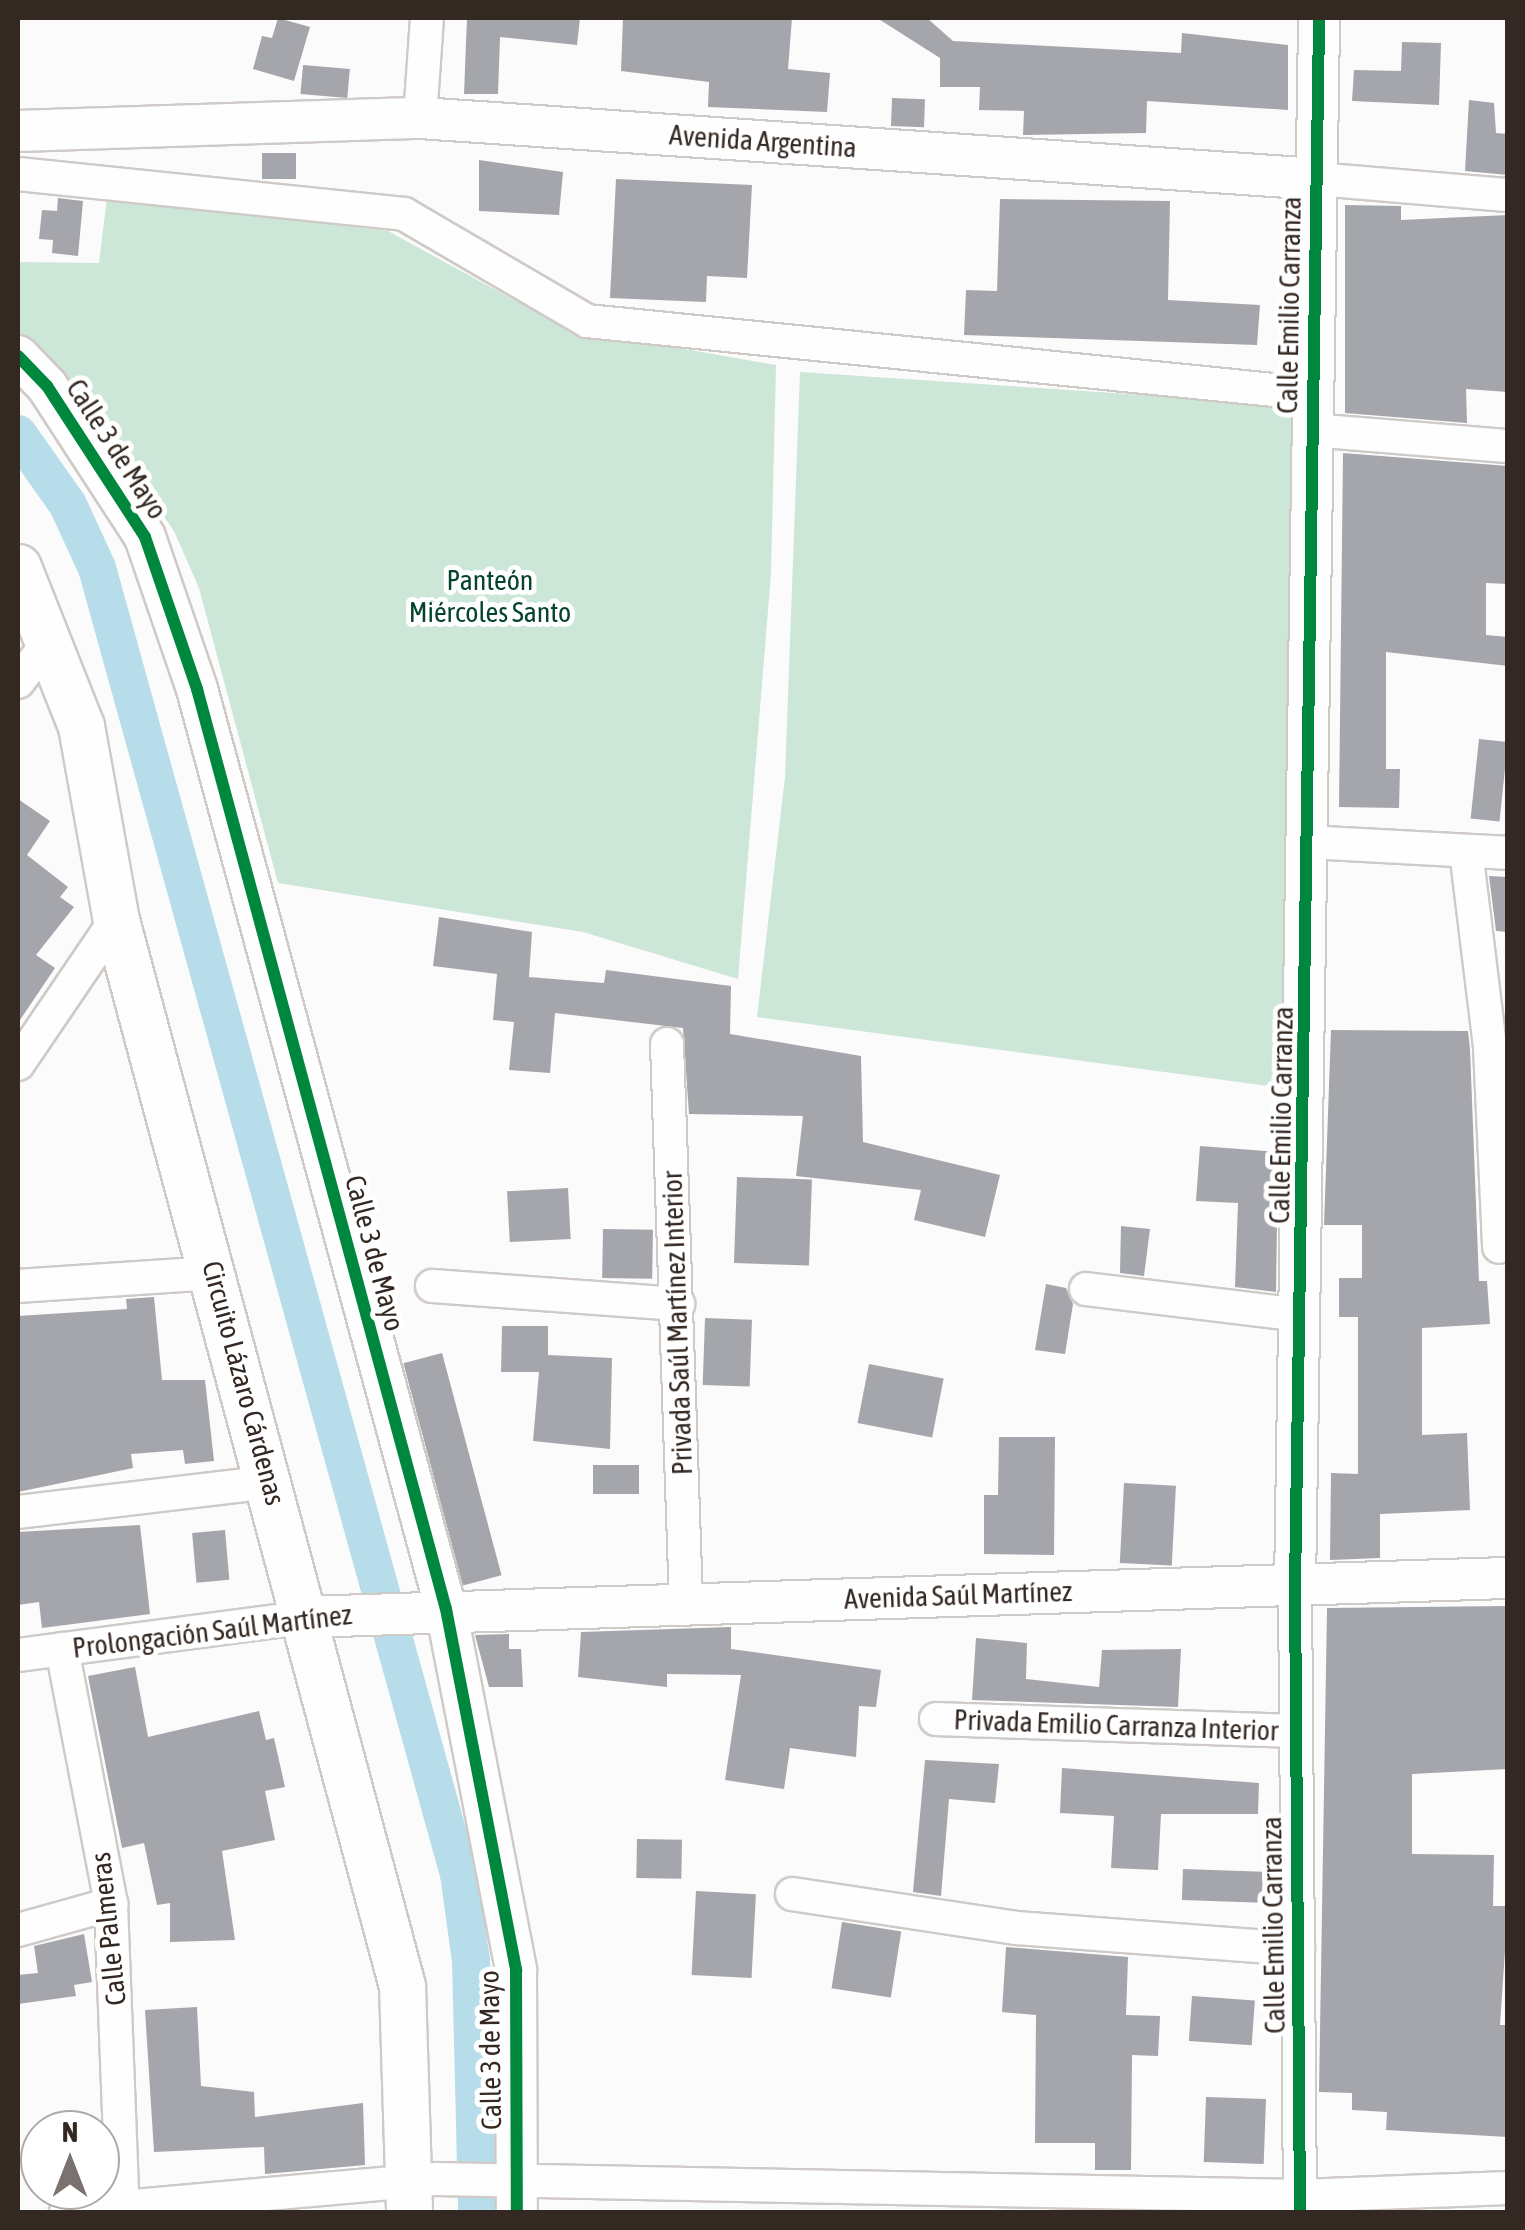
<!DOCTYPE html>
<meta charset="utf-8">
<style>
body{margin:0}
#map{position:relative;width:1525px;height:2230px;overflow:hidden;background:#fbfbfb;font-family:"Asap Condensed",sans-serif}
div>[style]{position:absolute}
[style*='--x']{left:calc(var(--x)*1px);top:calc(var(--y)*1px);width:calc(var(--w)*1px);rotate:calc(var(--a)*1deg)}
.green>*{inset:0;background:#cce6d8}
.canal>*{height:38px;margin:-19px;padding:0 19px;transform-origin:19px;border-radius:19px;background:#b7dcea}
.building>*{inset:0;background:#a5a5ac;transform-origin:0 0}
.roads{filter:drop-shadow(2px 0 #d0cac7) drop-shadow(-2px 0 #d0cac7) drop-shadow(0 2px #d0cac7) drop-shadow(0 -2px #d0cac7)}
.minor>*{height:32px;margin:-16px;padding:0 16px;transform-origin:16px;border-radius:16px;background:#fefefe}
.tertiary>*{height:40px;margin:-20px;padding:0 20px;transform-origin:20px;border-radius:20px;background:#fefefe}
.secondary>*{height:45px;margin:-22.5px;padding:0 22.5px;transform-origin:22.5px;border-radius:22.5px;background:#fefefe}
.cycleway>*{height:12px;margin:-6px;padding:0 6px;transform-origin:6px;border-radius:6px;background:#00873e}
span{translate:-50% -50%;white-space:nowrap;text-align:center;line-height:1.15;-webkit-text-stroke:10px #fff;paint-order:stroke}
.street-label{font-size:28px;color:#342822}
.park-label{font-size:28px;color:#05442c}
.frame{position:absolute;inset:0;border:20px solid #342822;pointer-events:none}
.north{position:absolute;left:20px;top:2110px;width:100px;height:100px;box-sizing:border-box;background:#fff;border:2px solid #aea9a7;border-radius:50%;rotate:0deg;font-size:28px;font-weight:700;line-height:40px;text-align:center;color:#342822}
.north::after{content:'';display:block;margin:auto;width:35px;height:45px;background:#7a726e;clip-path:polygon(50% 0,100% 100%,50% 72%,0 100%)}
</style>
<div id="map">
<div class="green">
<div style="clip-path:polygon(107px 198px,388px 231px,565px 328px,776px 365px,771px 573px,738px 979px,583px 932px,278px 883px,199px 588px,174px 531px,112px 443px,18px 336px,18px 262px,99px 263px)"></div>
<div style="clip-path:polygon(800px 372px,1295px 405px,1284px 1088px,757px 1017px,785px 777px)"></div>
</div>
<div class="canal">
<div style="--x:18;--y:434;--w:87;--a:54.8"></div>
<div style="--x:68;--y:505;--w:69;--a:65.3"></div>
<div style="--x:97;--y:568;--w:1355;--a:74.51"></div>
<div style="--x:459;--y:1874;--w:87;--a:82.1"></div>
<div style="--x:471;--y:1960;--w:252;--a:88.6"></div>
</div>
<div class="building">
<div style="clip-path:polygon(278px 18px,310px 27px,294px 81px,253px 69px,262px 36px,272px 38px)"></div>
<div style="clip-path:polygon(467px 18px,580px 18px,577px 45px,500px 37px,498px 94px,464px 94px)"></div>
<div style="clip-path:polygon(623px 18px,792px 18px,788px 69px,830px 73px,827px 112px,708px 107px,709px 82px,621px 71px)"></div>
<div style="clip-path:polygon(877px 18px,927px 18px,953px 41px,1181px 53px,1182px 33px,1288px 45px,1288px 110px,1147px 101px,1146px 133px,1023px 135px,1024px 111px,979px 110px,980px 87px,940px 87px,940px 58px)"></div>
<div style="clip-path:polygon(1402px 42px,1441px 43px,1439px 105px,1352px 101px,1354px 70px,1401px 71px)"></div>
<div style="left:303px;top:65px;width:47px;height:29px;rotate:5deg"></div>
<div style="left:892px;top:98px;width:33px;height:28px;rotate:2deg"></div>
<div style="clip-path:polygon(1469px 100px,1494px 103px,1496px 133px,1508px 134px,1508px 175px,1465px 171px)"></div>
<div style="left:262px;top:153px;width:34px;height:26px"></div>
<div style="clip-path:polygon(479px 160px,563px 172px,559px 215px,479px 211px)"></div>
<div style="clip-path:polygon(616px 179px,752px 185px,747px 278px,707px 276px,706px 302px,610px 298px)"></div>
<div style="clip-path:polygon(58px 198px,83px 201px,78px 256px,52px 253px,53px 240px,39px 239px,42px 210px,57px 211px)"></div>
<div style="clip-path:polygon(1000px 199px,1170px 201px,1168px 300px,1260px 305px,1257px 345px,964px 335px,966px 290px,997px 291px)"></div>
<div style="clip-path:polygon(1345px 205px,1401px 206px,1401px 220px,1508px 215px,1508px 392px,1466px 389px,1467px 423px,1345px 413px)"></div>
<div style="clip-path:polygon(1343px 453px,1508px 466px,1508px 584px,1486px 583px,1486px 635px,1508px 637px,1508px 666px,1386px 652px,1386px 769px,1400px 769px,1399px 808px,1339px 807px)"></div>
<div style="left:1479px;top:739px;width:29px;height:80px;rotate:6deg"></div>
<div style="clip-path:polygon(18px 799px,50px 821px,27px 855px,68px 887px,60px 897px,74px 907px,36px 955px,55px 968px,18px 1023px)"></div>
<div style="clip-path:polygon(1489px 876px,1508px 877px,1508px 932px,1496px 931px)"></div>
<div style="clip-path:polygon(439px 917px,532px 932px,529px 977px,604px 983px,606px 970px,731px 986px,730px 1034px,861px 1056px,863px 1142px,1000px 1175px,985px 1237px,914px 1220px,921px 1190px,796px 1176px,803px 1116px,689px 1114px,683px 1028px,555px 1013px,550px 1073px,509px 1070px,514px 1022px,493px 1020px,497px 974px,433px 966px)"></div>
<div style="clip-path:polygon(1331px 1030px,1468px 1031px,1470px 1049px,1479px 1281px,1487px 1281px,1490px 1324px,1422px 1328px,1422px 1435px,1467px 1433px,1470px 1510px,1380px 1514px,1380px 1558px,1330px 1560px,1331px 1473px,1358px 1474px,1358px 1317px,1339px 1317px,1339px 1278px,1362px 1278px,1362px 1225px,1324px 1225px)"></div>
<div style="clip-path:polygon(1200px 1146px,1278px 1152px,1276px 1292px,1235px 1287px,1238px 1203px,1196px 1201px)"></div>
<div style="left:737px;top:1177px;width:75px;height:86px;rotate:2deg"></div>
<div style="left:568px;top:1188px;width:51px;height:61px;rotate:87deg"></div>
<div style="clip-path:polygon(1121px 1226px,1150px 1229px,1144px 1276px,1120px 1273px)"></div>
<div style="left:603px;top:1229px;width:50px;height:49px;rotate:1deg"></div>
<div style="clip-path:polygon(1046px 1284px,1066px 1288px,1073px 1304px,1065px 1354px,1035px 1350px)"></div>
<div style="clip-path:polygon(154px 1297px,162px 1380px,205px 1380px,214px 1461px,185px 1464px,183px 1450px,131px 1454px,133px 1468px,18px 1492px,18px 1316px,127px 1309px,126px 1299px)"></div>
<div style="left:705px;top:1318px;width:47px;height:67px;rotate:2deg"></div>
<div style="clip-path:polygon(502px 1326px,548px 1326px,548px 1355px,612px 1358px,610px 1449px,533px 1441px,539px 1372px,501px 1372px)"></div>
<div style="left:442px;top:1353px;width:230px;height:40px;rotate:75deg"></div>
<div style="left:869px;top:1364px;width:76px;height:60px;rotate:11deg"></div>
<div style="clip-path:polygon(999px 1437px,1055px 1437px,1054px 1555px,984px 1554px,984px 1495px,998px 1495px)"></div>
<div style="left:593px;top:1465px;width:46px;height:29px"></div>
<div style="left:1124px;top:1483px;width:52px;height:80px;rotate:3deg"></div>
<div style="clip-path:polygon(140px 1525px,150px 1614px,42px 1628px,39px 1602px,18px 1605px,18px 1532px)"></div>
<div style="left:225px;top:1530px;width:50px;height:33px;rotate:85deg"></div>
<div style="clip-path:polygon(1508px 1606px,1508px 1769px,1412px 1774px,1412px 1854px,1494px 1855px,1493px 1906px,1508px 1906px,1500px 2025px,1507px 2025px,1508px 2137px,1386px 2130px,1387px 2112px,1352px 2110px,1352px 2093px,1319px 2092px,1327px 1608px)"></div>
<div style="clip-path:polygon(731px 1627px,731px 1649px,881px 1670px,876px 1707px,859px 1706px,856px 1757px,790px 1748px,784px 1789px,725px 1780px,741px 1675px,667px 1674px,667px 1687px,578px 1677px,581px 1632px)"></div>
<div style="clip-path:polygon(509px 1634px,509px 1649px,521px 1649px,523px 1687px,489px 1687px,475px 1635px)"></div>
<div style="clip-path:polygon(976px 1638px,1027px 1643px,1026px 1679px,1099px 1687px,1102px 1650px,1181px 1649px,1178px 1707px,972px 1700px)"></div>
<div style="clip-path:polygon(135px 1667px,148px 1737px,259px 1711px,266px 1740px,274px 1738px,285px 1787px,265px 1791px,275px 1840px,222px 1851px,235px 1940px,170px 1942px,170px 1903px,157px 1905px,144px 1843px,122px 1848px,88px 1676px)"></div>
<div style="clip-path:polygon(925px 1760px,999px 1764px,995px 1803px,949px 1799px,941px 1896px,913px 1892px)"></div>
<div style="clip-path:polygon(1062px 1768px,1259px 1783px,1258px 1814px,1161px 1814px,1158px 1870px,1111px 1868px,1114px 1816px,1060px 1813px)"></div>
<div style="left:637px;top:1839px;width:45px;height:39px;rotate:1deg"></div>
<div style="left:1183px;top:1869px;width:80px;height:31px;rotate:2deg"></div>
<div style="left:696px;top:1891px;width:60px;height:84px;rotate:3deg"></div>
<div style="left:842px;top:1922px;width:60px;height:67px;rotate:9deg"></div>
<div style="clip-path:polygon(84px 1934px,92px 1982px,74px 1985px,76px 1996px,18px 2004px,18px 1975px,38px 1973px,34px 1946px)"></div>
<div style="clip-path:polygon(1006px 1947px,1128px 1957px,1126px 2015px,1160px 2016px,1158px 2056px,1132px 2055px,1131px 2170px,1095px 2170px,1095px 2143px,1035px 2143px,1036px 2015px,1002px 2012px)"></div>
<div style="left:1192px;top:1996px;width:63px;height:45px;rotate:4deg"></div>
<div style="clip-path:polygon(197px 2007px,201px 2086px,254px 2092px,255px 2117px,363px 2103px,365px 2165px,265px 2174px,264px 2147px,154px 2152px,145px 2010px)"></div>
<div style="left:1206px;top:2097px;width:60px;height:65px;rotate:2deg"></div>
</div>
<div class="roads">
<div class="minor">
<div style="--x:420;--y:118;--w:100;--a:-86"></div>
<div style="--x:18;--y:174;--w:388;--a:5.9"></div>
<div style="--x:404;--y:214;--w:212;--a:30.3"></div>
<div style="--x:587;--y:321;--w:730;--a:5.74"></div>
<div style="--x:1316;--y:179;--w:193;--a:4.8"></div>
<div style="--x:1312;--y:430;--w:197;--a:4.7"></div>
<div style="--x:18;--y:682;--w:54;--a:-52.5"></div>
<div style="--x:1307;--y:842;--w:201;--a:3.1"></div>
<div style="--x:1466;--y:851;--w:197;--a:83"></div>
<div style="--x:1490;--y:1047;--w:200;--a:87.4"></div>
<div style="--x:667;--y:1044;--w:558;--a:88.05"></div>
<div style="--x:18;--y:1064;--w:174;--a:-55.8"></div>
<div style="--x:18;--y:1286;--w:198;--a:-3.8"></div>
<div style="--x:432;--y:1286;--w:247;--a:4.2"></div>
<div style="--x:1086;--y:1289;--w:218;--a:6.9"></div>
<div style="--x:18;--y:1512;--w:254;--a:-6.8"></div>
<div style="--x:1295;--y:1586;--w:626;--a:89.54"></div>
<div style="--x:62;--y:1649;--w:260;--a:79.1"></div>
<div style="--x:111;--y:1904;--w:308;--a:87.8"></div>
<div style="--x:18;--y:1655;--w:290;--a:-7.5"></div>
<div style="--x:936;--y:1719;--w:360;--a:1.9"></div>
<div style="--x:792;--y:1894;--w:227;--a:8.6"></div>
<div style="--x:1016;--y:1928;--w:283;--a:4.3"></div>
<div style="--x:18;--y:1930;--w:97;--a:-15.6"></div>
<div style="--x:66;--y:2212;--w:371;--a:-5.1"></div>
<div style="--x:436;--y:2179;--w:864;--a:1.13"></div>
<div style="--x:1300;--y:2196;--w:208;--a:-2.2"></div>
</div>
<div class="tertiary">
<div style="--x:18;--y:131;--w:402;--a:-1.9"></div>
<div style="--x:420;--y:118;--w:898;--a:3.89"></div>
<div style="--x:18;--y:356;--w:42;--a:46"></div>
<div style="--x:47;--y:386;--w:180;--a:57"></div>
<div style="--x:145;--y:537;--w:161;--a:71.1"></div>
<div style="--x:197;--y:689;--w:953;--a:74.86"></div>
<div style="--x:446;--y:1609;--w:368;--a:79"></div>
<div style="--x:516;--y:1970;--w:242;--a:89.8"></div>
<div style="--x:1295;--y:1586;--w:1568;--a:-89.12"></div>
<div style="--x:305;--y:1617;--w:1204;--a:-1.86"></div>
</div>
<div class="secondary">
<div style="--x:18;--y:567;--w:171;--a:68.4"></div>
<div style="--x:81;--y:726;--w:197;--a:79.8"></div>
<div style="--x:116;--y:920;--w:1104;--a:74.98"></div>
<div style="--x:402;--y:1986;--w:226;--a:88.2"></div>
</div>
</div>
<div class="cycleway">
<div style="--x:18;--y:356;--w:42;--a:46"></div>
<div style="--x:47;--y:386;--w:180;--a:57"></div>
<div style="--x:145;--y:537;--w:161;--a:71.1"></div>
<div style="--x:197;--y:689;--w:953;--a:74.86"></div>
<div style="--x:446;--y:1609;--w:368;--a:79"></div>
<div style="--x:516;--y:1970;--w:242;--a:89.8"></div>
<div style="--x:1300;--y:2212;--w:626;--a:-90.46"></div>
<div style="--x:1295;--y:1586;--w:1568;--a:-89.12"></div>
</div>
<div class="street-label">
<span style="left:763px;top:141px;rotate:4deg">Avenida Argentina</span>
<span style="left:1289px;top:305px;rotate:-89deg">Calle Emilio Carranza</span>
<span style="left:117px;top:449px;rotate:57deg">Calle 3 de Mayo</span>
<span style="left:1281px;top:1115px;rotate:-89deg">Calle Emilio Carranza</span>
<span style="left:375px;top:1253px;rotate:75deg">Calle 3 de Mayo</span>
<span style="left:677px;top:1323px;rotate:-92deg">Privada Saúl Martínez Interior</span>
<span style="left:244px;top:1383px;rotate:75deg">Circuito Lázaro Cárdenas</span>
<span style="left:958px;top:1595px;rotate:-2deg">Avenida Saúl Martínez</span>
<span style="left:212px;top:1631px;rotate:-7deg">Prolongación Saúl Martínez</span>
<span style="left:1116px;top:1725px;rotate:2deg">Privada Emilio Carranza Interior</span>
<span style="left:1273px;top:1925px;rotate:-91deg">Calle Emilio Carranza</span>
<span style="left:108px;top:1929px;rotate:-96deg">Calle Palmeras</span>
<span style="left:490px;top:2050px;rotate:-91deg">Calle 3 de Mayo</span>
</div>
<div class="park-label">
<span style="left:490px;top:596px">Panteón<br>Miércoles Santo</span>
</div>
<div class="frame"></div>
<div class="north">N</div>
</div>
